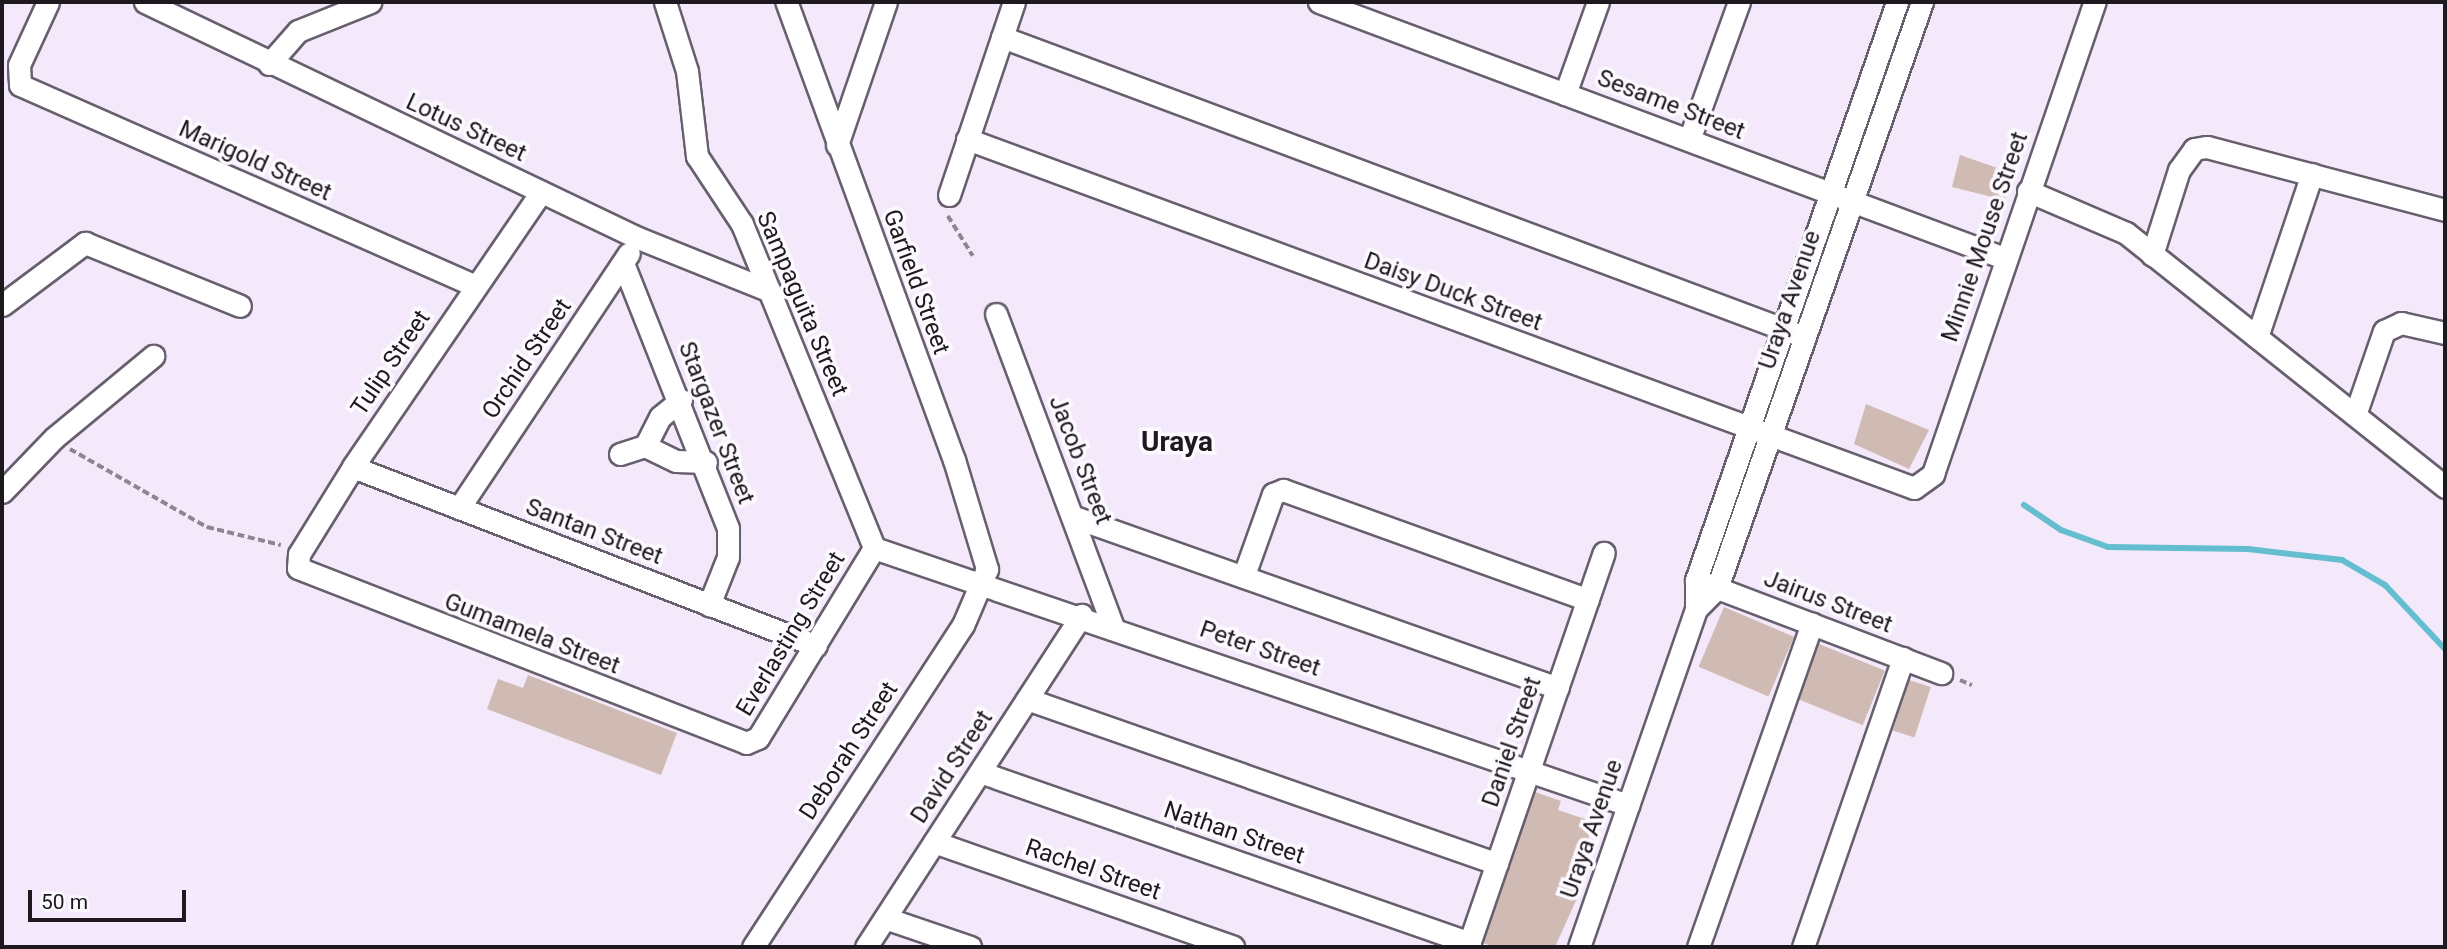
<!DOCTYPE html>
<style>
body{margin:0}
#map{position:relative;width:2447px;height:949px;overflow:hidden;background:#f3e9fb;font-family:Roboto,sans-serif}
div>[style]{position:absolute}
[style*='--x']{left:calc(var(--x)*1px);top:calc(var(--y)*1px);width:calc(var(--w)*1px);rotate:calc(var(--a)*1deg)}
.stream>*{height:6px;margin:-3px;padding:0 3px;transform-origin:3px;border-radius:3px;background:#64bed0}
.building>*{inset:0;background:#d0bbb4;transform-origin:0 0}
.path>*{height:3.5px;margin-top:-1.75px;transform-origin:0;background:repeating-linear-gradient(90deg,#8d8692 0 7px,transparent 0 10.5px)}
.roads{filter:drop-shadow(2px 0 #675f6e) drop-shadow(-2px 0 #675f6e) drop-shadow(0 2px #675f6e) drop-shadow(0 -2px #675f6e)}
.minor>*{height:21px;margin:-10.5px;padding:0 10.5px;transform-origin:10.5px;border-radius:10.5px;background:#fff}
span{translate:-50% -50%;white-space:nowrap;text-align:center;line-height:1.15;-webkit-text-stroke:7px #fcfafe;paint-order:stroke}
.street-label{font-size:24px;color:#1d191f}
.quarter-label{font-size:28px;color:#1d191f;font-weight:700}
.frame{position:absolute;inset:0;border:4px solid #1d191f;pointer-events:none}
.scale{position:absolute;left:28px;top:890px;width:158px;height:32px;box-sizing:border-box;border:4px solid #1d191f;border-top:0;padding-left:9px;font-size:21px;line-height:24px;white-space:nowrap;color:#1d191f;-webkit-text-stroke:5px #fcfafe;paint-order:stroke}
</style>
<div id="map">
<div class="stream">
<div style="--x:2024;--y:505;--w:45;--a:34"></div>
<div style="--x:2061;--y:530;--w:50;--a:19.9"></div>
<div style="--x:2108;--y:547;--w:140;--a:0.8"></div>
<div style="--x:2248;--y:549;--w:95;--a:6.7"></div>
<div style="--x:2342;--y:560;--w:50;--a:30.2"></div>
<div style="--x:2385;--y:585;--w:88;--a:46.8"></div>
</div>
<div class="building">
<div style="clip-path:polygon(1960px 155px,2015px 174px,2004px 200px,1952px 187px)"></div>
<div style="clip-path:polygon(1866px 404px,1929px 430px,1909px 469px,1854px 444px)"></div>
<div style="left:1724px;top:607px;width:76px;height:65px;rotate:23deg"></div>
<div style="left:1819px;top:644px;width:71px;height:59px;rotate:22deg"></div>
<div style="clip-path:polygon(528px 675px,677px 733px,661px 775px,487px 709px,498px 679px,523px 688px)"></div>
<div style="left:1909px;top:680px;width:23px;height:53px;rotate:18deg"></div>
<div style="clip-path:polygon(1535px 792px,1561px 801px,1558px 810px,1594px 822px,1583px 853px,1590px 856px,1582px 887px,1555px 947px,1496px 947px,1483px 943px)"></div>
</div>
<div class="path">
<div style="--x:948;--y:216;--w:47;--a:58"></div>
<div style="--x:70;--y:449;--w:158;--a:29.7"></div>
<div style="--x:207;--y:527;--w:76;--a:13.7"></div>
<div style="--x:1960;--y:680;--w:13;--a:23"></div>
</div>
<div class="roads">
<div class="minor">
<div style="--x:48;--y:2;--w:69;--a:114.7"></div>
<div style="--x:19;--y:65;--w:20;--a:87"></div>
<div style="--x:20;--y:85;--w:497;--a:23.8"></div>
<div style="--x:145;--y:2;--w:547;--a:25.58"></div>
<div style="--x:638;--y:238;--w:142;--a:21.9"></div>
<div style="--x:665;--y:2;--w:72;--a:72.3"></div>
<div style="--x:687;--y:71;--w:86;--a:83.3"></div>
<div style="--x:697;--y:156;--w:82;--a:56.5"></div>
<div style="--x:742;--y:224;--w:350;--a:67.8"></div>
<div style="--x:1319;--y:2;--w:731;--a:20.49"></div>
<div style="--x:1002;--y:37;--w:857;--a:20.49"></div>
<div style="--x:269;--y:64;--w:44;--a:-48.7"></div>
<div style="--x:298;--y:31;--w:78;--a:-21.9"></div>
<div style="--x:1565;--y:94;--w:98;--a:-70.3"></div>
<div style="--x:967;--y:139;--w:1009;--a:20.23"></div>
<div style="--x:1914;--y:488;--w:24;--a:-36"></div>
<div style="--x:1933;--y:474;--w:499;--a:-71.1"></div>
<div style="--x:1689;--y:140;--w:147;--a:-70.1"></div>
<div style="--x:837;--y:145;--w:151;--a:-71.1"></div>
<div style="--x:2028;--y:191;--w:107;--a:23.2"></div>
<div style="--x:2126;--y:233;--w:408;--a:38.5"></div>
<div style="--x:541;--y:192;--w:333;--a:124.4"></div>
<div style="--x:353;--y:467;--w:102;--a:121.8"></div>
<div style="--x:299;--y:554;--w:14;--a:94"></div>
<div style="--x:298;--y:568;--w:481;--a:21.3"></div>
<div style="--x:746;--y:743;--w:13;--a:-23"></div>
<div style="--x:758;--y:738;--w:223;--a:-58.6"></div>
<div style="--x:949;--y:195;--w:204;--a:-71.4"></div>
<div style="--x:2152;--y:255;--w:89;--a:-72.4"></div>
<div style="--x:2179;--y:170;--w:26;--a:-54"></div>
<div style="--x:2194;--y:149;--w:13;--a:-9"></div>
<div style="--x:2207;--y:147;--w:246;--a:14.8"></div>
<div style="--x:623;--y:263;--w:285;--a:68.4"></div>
<div style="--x:728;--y:528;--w:29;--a:90"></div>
<div style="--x:728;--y:557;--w:52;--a:111.6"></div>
<div style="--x:2;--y:305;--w:104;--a:-36.8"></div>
<div style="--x:85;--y:243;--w:167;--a:22.1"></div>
<div style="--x:996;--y:314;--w:332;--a:69.5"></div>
<div style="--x:2257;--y:337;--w:172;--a:-71.4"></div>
<div style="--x:681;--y:400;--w:27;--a:141"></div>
<div style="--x:660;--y:417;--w:33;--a:117"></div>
<div style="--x:645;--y:446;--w:34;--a:26"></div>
<div style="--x:676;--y:461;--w:30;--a:2"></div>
<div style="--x:2355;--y:415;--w:89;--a:-71"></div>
<div style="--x:2384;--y:331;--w:19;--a:-25"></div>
<div style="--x:2401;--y:323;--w:45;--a:12.8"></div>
<div style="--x:620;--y:454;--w:26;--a:-18"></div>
<div style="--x:353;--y:467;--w:496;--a:21.1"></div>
<div style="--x:2;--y:492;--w:75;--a:-46.1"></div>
<div style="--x:54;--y:438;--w:129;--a:-39.6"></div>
<div style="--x:459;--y:508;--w:306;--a:-56.3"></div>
<div style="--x:1074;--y:517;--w:513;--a:19.46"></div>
<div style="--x:874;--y:548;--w:797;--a:18.82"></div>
<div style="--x:1244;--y:575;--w:86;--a:-70.3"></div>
<div style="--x:1273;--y:494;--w:11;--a:-22"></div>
<div style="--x:1283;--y:490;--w:324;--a:19.8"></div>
<div style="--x:1704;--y:583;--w:254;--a:20.8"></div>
<div style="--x:1696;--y:609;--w:30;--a:-45"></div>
<div style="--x:1717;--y:588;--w:621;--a:-70.72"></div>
<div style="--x:1027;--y:699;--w:498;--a:19.3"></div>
<div style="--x:980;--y:772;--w:519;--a:19.24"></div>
<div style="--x:934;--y:842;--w:317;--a:19.3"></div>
<div style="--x:885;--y:918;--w:90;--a:18.8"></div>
<div style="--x:753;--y:947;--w:384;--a:-56.9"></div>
<div style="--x:963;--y:625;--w:61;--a:-66.8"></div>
<div style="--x:987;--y:569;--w:114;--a:-106.8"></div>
<div style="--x:954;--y:460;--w:488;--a:-110.1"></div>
<div style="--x:866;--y:947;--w:396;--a:-57"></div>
<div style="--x:1468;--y:947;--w:417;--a:-71"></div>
<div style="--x:1579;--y:947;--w:358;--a:-70.9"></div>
<div style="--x:1696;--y:609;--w:29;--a:-90"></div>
<div style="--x:1696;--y:580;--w:612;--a:-70.82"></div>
<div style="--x:1698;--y:947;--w:343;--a:-70.6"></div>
<div style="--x:1803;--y:947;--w:306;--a:-70.9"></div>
</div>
</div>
<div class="street-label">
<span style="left:1671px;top:105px;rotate:21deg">Sesame Street</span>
<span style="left:466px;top:128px;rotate:25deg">Lotus Street</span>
<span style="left:255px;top:161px;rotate:24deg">Marigold Street</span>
<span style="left:1985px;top:237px;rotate:-71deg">Minnie Mouse Street</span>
<span style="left:916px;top:282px;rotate:70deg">Garfield Street</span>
<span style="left:1453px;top:292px;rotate:20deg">Daisy Duck Street</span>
<span style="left:1790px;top:300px;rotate:-71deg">Uraya Avenue</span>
<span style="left:802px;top:304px;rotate:67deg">Sampaguita Street</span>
<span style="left:527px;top:359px;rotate:-56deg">Orchid Street</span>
<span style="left:391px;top:363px;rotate:-56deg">Tulip Street</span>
<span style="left:716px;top:423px;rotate:69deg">Stargazer Street</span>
<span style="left:1080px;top:460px;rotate:69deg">Jacob Street</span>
<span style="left:594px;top:532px;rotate:21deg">Santan Street</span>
<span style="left:1828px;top:602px;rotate:21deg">Jairus Street</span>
<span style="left:532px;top:634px;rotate:21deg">Gumamela Street</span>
<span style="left:791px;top:634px;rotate:-59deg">Everlasting Street</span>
<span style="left:1260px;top:649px;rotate:19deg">Peter Street</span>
<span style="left:1512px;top:742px;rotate:-71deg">Daniel Street</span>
<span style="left:849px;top:751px;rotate:-57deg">Deborah Street</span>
<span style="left:952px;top:767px;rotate:-57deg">David Street</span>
<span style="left:1592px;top:829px;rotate:-71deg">Uraya Avenue</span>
<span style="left:1234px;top:833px;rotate:19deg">Nathan Street</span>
<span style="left:1093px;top:870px;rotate:19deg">Rachel Street</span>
</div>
<div class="quarter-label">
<span style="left:1177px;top:442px">Uraya</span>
</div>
<div class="frame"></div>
<div class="scale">50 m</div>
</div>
